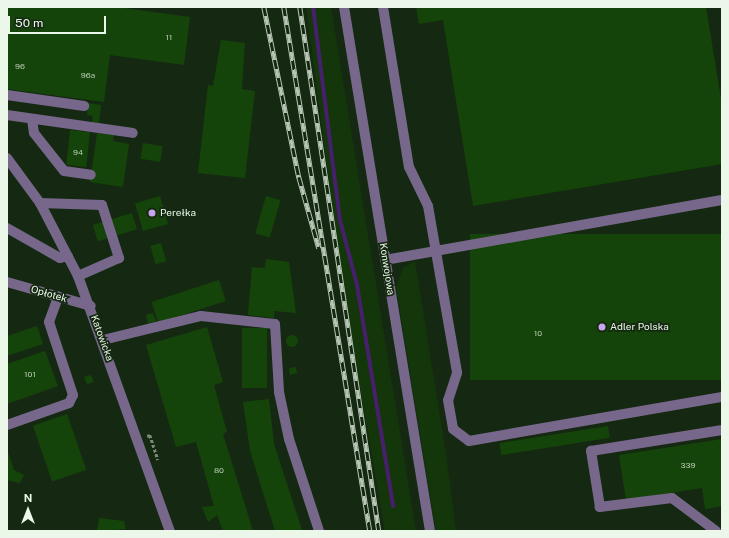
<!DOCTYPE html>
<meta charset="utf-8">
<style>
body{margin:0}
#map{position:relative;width:729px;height:538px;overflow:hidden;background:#152912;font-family:"Public Sans",sans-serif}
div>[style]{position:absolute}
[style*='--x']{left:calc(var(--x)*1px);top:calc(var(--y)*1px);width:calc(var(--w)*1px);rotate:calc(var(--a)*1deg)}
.green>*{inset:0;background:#13360b}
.stream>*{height:4px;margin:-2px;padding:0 2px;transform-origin:2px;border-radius:2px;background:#46206a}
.building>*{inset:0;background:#15440a;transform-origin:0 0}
.round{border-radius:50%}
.path>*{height:2.5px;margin-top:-1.25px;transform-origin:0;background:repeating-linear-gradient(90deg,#7a8b78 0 3px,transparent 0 5px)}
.minor>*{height:10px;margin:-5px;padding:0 5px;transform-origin:5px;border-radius:5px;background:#77688b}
.rail>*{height:4.5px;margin-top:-2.25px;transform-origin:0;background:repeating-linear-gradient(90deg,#152912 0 9px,#b7c6b5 0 18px);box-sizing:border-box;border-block:1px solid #b7c6b5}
.dots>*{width:11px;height:11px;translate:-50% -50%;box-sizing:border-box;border:2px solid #152912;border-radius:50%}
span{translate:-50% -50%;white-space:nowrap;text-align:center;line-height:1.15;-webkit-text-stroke:3.5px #152912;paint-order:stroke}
.number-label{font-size:8px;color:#b6cbb1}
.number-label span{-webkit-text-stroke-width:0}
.poi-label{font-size:10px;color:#ebf8e9}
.left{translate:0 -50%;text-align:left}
.street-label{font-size:10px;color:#ebf8e9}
.frame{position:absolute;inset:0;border:8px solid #ebf8e9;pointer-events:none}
.north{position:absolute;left:8px;top:490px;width:40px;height:40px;-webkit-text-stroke:3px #152912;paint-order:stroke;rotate:0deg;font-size:11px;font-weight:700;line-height:16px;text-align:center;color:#ebf8e9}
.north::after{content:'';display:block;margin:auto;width:14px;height:18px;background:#ebf8e9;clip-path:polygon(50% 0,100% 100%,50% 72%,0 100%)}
.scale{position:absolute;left:8px;top:16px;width:98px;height:18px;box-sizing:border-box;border:2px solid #ebf8e9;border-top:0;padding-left:5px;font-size:12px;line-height:14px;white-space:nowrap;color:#ebf8e9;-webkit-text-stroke:3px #152912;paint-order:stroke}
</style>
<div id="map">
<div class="green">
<div style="clip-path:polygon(306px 7px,331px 7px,416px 531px,385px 531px,345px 301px)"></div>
<div style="clip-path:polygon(415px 261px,446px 454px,456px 531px,436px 531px,396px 287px,403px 268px)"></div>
</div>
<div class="stream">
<div style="--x:313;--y:7;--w:215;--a:82.8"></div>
<div style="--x:340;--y:220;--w:67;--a:75.3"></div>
<div style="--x:357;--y:285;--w:224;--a:80.7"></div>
</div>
<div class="building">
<div style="clip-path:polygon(7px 7px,117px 7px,190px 17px,184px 65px,110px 55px,104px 102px,7px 89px)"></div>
<div style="clip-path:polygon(416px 7px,706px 7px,722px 105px,722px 164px,473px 206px,443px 20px,419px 24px)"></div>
<div style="clip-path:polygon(221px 40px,245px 43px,242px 89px,255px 91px,245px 178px,198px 173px,208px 85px,213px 86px)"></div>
<div style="clip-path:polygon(88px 103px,101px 105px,99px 123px,92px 122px,93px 116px,87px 115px)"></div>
<div style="left:70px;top:130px;width:20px;height:35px;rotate:6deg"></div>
<div style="clip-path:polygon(97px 133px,114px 135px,113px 141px,129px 144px,123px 187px,90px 182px)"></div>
<div style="left:143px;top:143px;width:20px;height:16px;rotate:9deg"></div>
<div style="left:160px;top:196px;width:29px;height:26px;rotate:74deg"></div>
<div style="left:266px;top:196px;width:15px;height:39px;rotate:16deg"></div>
<div style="left:132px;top:213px;width:17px;height:41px;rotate:73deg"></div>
<div style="left:722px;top:234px;width:146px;height:252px;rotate:90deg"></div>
<div style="left:161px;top:243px;width:19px;height:11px;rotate:74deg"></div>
<div style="clip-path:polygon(266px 259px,289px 262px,296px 313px,274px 311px,274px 318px,248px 315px,252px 267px,265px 268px)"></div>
<div style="left:219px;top:280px;width:22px;height:71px;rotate:72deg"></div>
<div style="clip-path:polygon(153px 313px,156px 321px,148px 324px,146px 315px)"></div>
<div style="clip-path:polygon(37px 326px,43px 344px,7px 356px,7px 336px)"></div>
<div style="clip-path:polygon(207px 327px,223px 382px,214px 385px,227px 432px,223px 434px,253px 531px,223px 531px,217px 515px,208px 522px,202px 507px,214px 506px,196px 442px,176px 447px,146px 345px)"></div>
<div style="left:242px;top:328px;width:25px;height:60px"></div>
<div class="round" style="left:286px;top:335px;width:12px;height:12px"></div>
<div style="clip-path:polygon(45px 351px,58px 386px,7px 404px,7px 364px)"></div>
<div style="clip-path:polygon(296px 367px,297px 373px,290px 375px,289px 368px)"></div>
<div style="clip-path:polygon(91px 375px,94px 382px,87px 384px,84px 377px)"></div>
<div style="clip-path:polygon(269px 399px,274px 444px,302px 530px,299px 531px,275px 531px,250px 451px,243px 402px)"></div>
<div style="left:67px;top:414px;width:59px;height:36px;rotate:71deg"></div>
<div style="left:608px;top:426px;width:12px;height:110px;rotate:81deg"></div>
<div style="clip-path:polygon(722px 439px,722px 506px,705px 509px,702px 488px,626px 500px,619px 455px)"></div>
<div style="clip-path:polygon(7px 449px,14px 470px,24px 475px,20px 483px,7px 480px)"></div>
<div style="clip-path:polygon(99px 518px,124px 521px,126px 529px,97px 531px)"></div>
</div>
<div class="path">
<div style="--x:147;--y:436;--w:3;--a:-18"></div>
<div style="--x:150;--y:435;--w:26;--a:72"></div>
</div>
<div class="minor">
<div style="--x:344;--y:7;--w:531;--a:80.68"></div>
<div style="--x:383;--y:7;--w:162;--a:80.8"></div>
<div style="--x:409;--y:167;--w:43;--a:64"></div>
<div style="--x:428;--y:206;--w:169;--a:80.1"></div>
<div style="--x:457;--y:373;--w:28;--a:108"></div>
<div style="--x:448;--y:400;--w:29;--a:80"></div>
<div style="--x:453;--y:429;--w:20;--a:37"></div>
<div style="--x:469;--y:441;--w:257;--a:-9.9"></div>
<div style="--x:7;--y:95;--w:78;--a:8.1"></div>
<div style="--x:7;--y:115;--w:127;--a:8.1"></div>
<div style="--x:32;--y:119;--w:14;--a:82"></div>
<div style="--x:34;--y:133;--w:48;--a:51.7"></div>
<div style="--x:64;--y:171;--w:27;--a:8"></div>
<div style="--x:7;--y:158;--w:56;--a:53.7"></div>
<div style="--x:40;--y:203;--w:82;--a:62.5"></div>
<div style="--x:78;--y:276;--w:271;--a:70.2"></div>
<div style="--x:40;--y:203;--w:62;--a:1.8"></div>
<div style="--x:102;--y:205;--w:56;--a:72.2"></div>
<div style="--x:119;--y:258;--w:45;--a:156.3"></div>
<div style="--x:7;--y:228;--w:61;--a:29.5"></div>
<div style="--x:60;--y:258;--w:8;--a:-14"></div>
<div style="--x:385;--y:260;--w:342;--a:-10.1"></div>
<div style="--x:7;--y:282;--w:87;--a:15.9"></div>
<div style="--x:103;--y:340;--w:101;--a:-13.8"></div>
<div style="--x:201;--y:316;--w:74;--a:6.2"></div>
<div style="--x:275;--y:324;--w:68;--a:86.6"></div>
<div style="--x:279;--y:392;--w:48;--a:78"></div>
<div style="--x:289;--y:439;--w:97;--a:71.9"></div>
<div style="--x:7;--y:425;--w:66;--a:-19.5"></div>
<div style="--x:69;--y:403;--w:9;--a:-63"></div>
<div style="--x:73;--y:395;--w:77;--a:-108.2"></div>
<div style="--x:49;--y:322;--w:27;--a:-70"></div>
<div style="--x:716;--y:531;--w:55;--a:-143.1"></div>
<div style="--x:672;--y:498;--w:73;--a:172.9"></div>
<div style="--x:600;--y:507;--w:57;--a:-99.1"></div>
<div style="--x:591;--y:451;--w:133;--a:-9.1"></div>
</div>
<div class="rail">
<div style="--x:264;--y:7;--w:174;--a:78.4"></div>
<div style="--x:299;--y:177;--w:74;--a:74.3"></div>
<div style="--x:284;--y:7;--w:531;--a:80.68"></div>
<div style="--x:300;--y:7;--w:530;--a:81.43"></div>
</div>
<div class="dots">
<div style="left:152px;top:213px;background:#c7a6ef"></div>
<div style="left:602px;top:327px;background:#c7a6ef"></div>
</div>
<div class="number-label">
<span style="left:169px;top:38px">11</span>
<span style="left:20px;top:67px">96</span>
<span style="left:88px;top:76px">96a</span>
<span style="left:78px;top:153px">94</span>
<span style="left:538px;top:334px">10</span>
<span style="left:30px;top:375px">101</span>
<span style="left:688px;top:466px">339</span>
<span style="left:219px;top:471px">80</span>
</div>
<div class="poi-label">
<span class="left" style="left:160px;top:213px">Perełka</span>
<span class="left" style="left:610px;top:327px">Adler Polska</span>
</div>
<div class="street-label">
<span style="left:387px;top:269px;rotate:81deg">Konwojowa</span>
<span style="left:49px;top:294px;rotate:16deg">Opłotek</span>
<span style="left:102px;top:338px;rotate:70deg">Katowicka</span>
</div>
<div class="frame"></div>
<div class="north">N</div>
<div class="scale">50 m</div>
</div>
